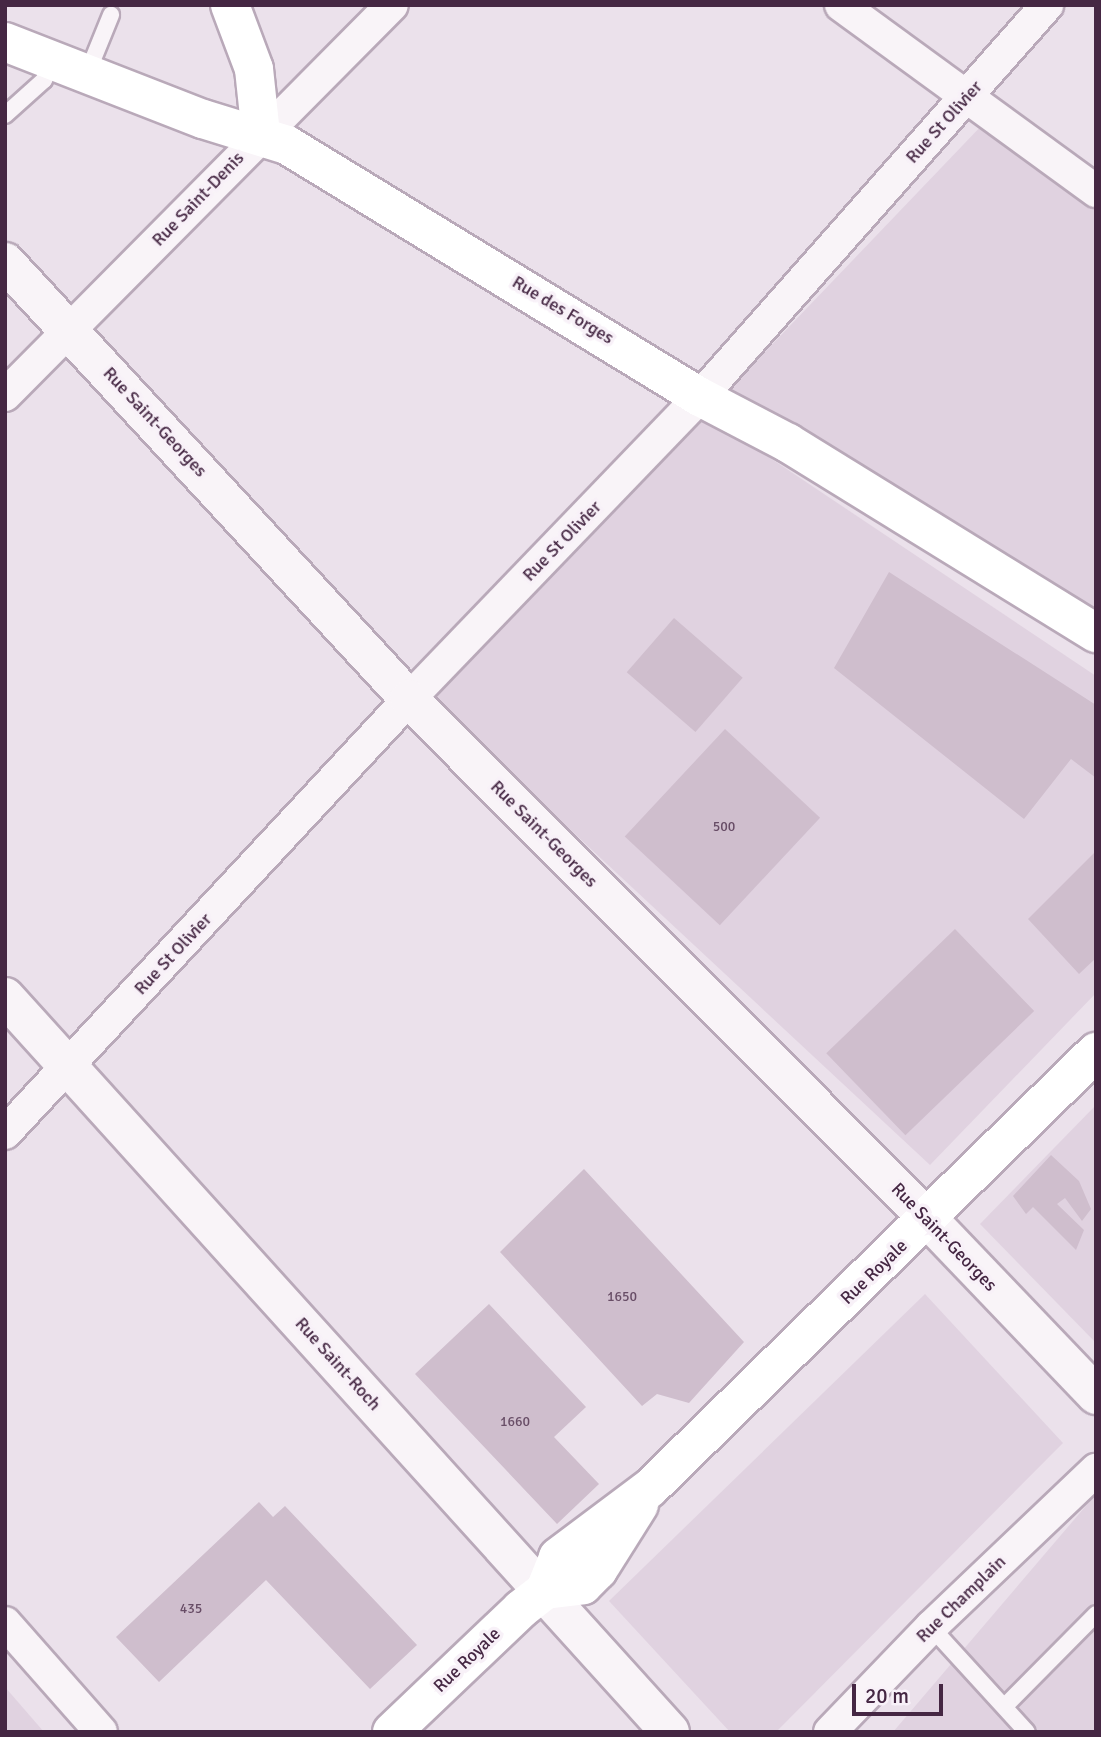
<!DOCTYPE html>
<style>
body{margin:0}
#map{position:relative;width:1101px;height:1737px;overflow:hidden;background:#ebe1eb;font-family:Signika,sans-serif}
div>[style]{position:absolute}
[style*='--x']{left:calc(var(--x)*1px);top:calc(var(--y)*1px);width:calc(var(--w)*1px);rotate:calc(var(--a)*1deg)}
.built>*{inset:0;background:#e0d2e0}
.building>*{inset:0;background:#cfbecd;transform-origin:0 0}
.roads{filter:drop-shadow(2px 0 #b9a9b9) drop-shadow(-2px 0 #b9a9b9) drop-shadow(0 2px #b9a9b9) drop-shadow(0 -2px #b9a9b9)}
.service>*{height:16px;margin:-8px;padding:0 8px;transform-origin:8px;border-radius:8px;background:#f9f4f8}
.minor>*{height:32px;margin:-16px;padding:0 16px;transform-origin:16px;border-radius:16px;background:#f9f4f8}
.tertiary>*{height:38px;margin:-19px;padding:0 19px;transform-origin:19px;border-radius:19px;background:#f9f4f8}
.secondary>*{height:38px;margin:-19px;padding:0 19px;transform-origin:19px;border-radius:19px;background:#fff}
.primary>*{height:38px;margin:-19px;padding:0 19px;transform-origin:19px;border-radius:19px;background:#fff}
span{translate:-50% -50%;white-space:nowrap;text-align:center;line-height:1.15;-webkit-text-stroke:7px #f8f1f8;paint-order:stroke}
.number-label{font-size:14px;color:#684d66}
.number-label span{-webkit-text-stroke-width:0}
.street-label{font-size:18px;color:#452743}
.frame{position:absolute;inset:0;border:7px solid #452743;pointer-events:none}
.scale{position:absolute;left:852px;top:1684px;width:91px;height:32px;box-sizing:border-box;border:4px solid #452743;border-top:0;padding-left:9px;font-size:21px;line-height:24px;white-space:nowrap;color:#452743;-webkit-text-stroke:5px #f8f1f8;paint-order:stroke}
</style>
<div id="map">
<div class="built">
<div style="clip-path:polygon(985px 122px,1096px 205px,1096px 643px,719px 400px)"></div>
<div style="clip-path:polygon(706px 415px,1096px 676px,1096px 993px,930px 1165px,432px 701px)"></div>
<div style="clip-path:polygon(1096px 1105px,1096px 1343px,980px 1224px)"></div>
<div style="clip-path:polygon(925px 1294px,1063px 1443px,776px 1732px,730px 1732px,609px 1601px)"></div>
<div style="clip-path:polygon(1096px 1494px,1096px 1732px,893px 1732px)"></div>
<div style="clip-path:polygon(5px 1687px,44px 1732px,5px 1732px)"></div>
</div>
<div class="building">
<div style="clip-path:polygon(889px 572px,1096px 705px,1096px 778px,1071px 759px,1024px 819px,834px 668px)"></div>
<div style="left:674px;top:618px;width:91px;height:72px;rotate:41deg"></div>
<div style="left:725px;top:729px;width:130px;height:147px;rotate:43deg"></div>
<div style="clip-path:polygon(1096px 851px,1096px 958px,1079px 974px,1028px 919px)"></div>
<div style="left:955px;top:929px;width:114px;height:179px;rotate:46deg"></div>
<div style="clip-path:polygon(1051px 1155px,1079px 1181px,1091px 1209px,1082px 1221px,1065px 1198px,1057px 1204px,1084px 1230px,1076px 1250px,1033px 1207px,1026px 1214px,1013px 1196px)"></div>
<div style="clip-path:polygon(584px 1169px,744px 1342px,689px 1403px,657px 1394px,642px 1406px,500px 1252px)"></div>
<div style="clip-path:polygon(489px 1304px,586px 1407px,554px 1437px,599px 1484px,557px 1524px,415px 1374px)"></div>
<div style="clip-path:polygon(259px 1502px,273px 1517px,285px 1506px,417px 1645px,370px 1689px,266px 1580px,159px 1682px,116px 1637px)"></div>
</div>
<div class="roads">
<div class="service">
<div style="--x:87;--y:74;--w:64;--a:-67.9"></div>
<div style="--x:5;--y:115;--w:52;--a:-41.9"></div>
<div style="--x:44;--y:80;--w:21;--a:-65"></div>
<div style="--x:931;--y:1627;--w:142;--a:47.6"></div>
<div style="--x:1005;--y:1706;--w:129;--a:-45.3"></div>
</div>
<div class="minor">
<div style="--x:841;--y:5;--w:316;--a:36.1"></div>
<div style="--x:5;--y:395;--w:549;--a:-45.22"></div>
<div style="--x:5;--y:1133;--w:593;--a:-47.05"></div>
<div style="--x:409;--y:699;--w:419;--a:-46.1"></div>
<div style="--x:700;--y:397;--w:524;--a:-48.48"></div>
<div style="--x:5;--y:1623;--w:145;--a:48.6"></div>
<div style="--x:830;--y:1732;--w:146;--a:-46.1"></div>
<div style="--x:931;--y:1627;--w:228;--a:-43.6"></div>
</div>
<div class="tertiary">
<div style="--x:5;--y:262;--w:595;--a:47.25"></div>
<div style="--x:409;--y:699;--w:736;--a:45.06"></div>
<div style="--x:929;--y:1220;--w:242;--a:46.3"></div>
<div style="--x:5;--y:997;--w:991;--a:47.86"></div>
</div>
<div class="secondary">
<div style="--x:230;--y:5;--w:68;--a:69.4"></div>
<div style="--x:254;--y:69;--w:66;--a:83.9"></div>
<div style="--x:5;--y:42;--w:212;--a:21.3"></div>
<div style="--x:203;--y:119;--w:88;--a:17.2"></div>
<div style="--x:287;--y:145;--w:484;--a:31.4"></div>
<div style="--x:700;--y:397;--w:99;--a:27.6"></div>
<div style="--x:788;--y:443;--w:362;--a:31.7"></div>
</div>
<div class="primary">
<div style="--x:545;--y:1590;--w:35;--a:-68"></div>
<div style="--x:558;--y:1557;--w:115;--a:-36.9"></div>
<div style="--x:650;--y:1488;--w:624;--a:-44.35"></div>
<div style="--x:392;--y:1732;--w:178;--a:-43.6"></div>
<div style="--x:521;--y:1609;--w:31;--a:-38"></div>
<div style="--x:545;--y:1590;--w:38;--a:-7"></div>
<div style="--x:583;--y:1585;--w:21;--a:-45"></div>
<div style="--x:598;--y:1570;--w:77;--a:-57.8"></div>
</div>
</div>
<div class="number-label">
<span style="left:724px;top:827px">500</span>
<span style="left:622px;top:1297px">1650</span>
<span style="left:515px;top:1422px">1660</span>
<span style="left:191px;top:1609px">435</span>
</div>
<div class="street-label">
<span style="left:944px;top:122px;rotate:-48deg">Rue St Olivier</span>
<span style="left:198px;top:199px;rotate:-46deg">Rue Saint-Denis</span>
<span style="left:563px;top:310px;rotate:31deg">Rue des Forges</span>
<span style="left:155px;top:422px;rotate:47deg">Rue Saint-Georges</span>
<span style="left:562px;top:541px;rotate:-46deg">Rue St Olivier</span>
<span style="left:544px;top:834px;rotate:45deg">Rue Saint-Georges</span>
<span style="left:173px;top:954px;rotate:-47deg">Rue St Olivier</span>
<span style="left:944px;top:1237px;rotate:46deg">Rue Saint-Georges</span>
<span style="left:874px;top:1272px;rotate:-44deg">Rue Royale</span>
<span style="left:338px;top:1364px;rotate:48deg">Rue Saint-Roch</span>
<span style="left:961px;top:1599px;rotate:-44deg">Rue Champlain</span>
<span style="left:467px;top:1660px;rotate:-44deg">Rue Royale</span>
</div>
<div class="frame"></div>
<div class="scale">20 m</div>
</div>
